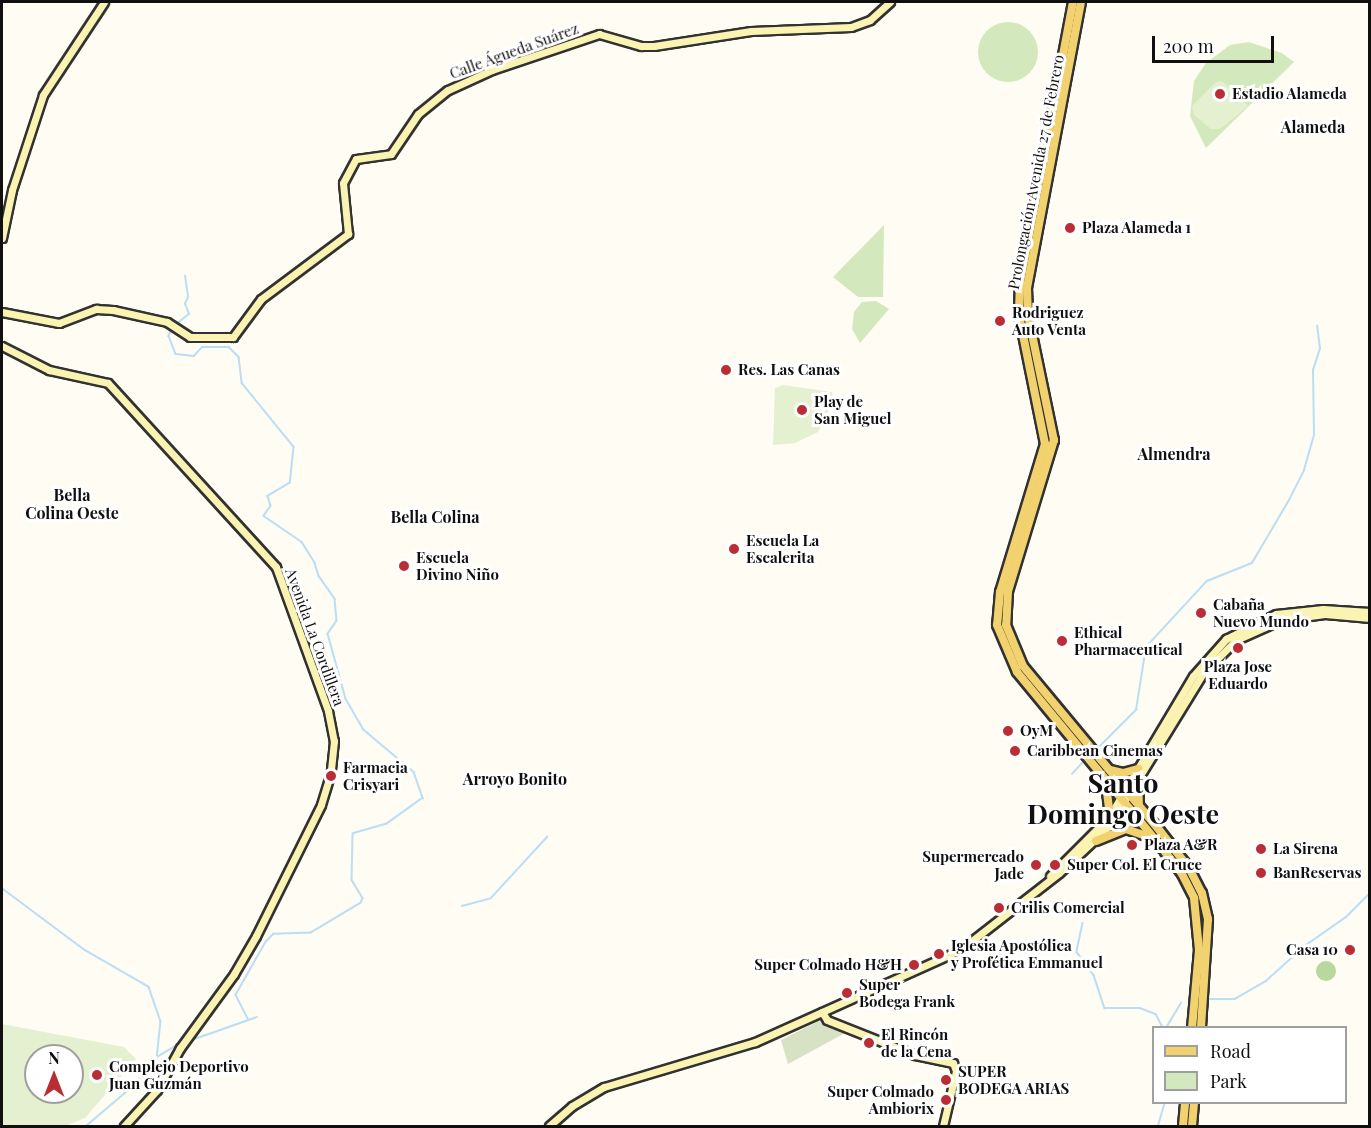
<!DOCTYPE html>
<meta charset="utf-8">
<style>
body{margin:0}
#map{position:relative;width:1371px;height:1128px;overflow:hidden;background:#fefcf3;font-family:"Playfair Display",serif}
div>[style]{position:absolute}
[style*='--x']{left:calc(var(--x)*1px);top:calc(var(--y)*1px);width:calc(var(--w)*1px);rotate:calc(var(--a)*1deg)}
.green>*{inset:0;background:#d4e8bd}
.round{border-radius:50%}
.forest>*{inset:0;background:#b8d89d}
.cemetery>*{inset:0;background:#d7e1c4}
.pitch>*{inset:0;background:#e4f0cf}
.stream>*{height:1.5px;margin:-0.75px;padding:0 0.75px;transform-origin:0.75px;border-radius:0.75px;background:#badef4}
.roads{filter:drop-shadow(2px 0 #323232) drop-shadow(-2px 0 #323232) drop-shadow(0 2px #323232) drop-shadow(0 -2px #323232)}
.secondary>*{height:7px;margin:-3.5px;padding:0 3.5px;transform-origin:3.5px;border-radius:3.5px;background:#fbf3b1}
.primary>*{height:8px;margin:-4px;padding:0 4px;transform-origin:4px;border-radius:4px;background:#f2d26f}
.dots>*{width:16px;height:16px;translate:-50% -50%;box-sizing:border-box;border:3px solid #fff;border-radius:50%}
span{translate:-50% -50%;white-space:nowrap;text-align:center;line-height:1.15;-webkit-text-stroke:6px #fff;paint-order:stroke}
.street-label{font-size:15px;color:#101010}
.poi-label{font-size:15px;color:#101010;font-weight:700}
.left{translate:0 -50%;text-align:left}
.right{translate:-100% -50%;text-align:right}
.neighbourhood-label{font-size:16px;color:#101010;font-weight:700}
.town-label{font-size:27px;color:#101010;font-weight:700}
.frame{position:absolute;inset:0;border:3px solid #101010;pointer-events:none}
.legend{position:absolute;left:1152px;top:1026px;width:195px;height:78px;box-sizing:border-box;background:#fff;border:2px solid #9f9f9f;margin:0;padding:8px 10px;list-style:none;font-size:18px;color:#101010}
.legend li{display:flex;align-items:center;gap:12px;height:30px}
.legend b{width:30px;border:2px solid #9f9f9f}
.north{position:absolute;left:24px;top:1044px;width:60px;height:60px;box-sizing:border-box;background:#fff;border:2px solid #9f9f9f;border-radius:50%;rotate:0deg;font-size:16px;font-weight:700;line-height:24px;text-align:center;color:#101010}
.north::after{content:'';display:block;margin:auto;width:21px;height:27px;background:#ba2d34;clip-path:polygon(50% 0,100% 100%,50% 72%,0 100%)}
.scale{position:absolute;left:1152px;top:36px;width:122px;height:27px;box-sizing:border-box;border:3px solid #101010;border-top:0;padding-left:8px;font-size:18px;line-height:21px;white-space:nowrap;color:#101010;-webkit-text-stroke:4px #fff;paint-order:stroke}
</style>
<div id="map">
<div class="green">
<div class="round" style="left:978px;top:22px;width:60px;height:60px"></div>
<div style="clip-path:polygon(1249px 42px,1282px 53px,1294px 62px,1206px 148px,1190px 116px,1194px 81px,1206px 63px,1230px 45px)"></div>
<div style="clip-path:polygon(884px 225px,883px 297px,858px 297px,833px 277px)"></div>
<div style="clip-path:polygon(876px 301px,889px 309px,860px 343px,852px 329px,854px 312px,862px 302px)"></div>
<div style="clip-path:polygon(1125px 808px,1148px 834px,1126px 827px,1109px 831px)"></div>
</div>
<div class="forest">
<div class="round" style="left:1316px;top:961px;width:20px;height:20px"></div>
</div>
<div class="cemetery">
<div style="clip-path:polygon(819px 1021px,845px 1033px,788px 1064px,781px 1040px)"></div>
</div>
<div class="pitch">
<div style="clip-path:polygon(1222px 81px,1248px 106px,1220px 129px,1211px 129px,1194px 115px,1192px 106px,1216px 82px)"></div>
<div style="clip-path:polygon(783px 385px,832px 392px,831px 405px,818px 432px,795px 443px,773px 445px,775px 388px)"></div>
<div style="clip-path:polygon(evenodd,2px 1024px,124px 1047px,136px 1059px,85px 1118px,65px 1126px,2px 1126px,2px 1024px,36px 1056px,72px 1056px,72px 1092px,36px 1092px,36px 1056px)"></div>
</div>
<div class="stream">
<div style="--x:175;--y:325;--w:18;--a:-38"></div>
<div style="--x:189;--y:314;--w:11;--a:-112"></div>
<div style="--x:185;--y:304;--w:8;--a:-67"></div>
<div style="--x:188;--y:297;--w:21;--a:-98"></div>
<div style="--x:172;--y:329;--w:8;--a:113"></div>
<div style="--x:169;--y:336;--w:19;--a:69"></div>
<div style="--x:176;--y:354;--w:18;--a:6"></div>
<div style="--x:194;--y:356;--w:12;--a:-48"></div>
<div style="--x:202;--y:347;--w:27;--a:0"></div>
<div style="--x:229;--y:347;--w:14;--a:45"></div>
<div style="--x:239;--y:357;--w:26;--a:83"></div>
<div style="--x:242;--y:383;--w:82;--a:50.9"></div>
<div style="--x:294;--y:447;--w:36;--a:96"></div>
<div style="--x:290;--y:483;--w:26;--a:149"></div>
<div style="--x:268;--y:496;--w:10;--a:73"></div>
<div style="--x:271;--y:506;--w:12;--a:125"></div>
<div style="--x:264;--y:516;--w:46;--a:34.4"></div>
<div style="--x:302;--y:542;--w:25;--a:58"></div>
<div style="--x:315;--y:563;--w:14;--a:73"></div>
<div style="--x:319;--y:576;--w:28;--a:55"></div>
<div style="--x:335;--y:599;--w:22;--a:85"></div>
<div style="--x:337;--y:621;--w:16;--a:125"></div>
<div style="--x:328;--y:634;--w:67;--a:74.5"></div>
<div style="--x:346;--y:699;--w:34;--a:60"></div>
<div style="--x:363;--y:729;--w:67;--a:40.1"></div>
<div style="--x:414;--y:772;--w:28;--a:71"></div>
<div style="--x:423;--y:798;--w:44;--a:144.2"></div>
<div style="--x:387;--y:824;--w:35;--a:164"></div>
<div style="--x:353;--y:834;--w:46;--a:91.2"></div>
<div style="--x:352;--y:880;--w:21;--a:59"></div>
<div style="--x:363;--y:898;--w:5;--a:112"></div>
<div style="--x:361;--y:903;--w:58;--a:149"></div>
<div style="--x:311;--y:933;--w:37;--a:178"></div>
<div style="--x:274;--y:934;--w:11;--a:135"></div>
<div style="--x:266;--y:942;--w:61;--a:119.5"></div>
<div style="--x:236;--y:995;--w:27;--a:63"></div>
<div style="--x:1096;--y:750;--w:57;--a:-45"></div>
<div style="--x:1136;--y:710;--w:64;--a:-81"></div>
<div style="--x:1146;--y:647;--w:90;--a:-47.3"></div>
<div style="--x:1207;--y:581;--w:48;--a:-21.8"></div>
<div style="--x:1252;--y:563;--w:71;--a:-59.5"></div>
<div style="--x:1288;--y:502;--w:36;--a:-63"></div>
<div style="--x:1304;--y:470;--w:37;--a:-74"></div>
<div style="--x:1314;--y:434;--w:64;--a:-90.9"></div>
<div style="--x:1313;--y:370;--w:22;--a:-72"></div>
<div style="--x:1320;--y:349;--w:23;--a:-97"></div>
<div style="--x:1072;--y:774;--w:21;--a:-47"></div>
<div style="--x:2;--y:888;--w:104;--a:36.8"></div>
<div style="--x:85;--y:950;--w:74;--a:30"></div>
<div style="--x:149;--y:987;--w:36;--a:71"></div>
<div style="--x:161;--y:1021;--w:36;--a:96"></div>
<div style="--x:462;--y:906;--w:30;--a:-15"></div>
<div style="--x:491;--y:898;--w:83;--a:-47.4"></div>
<div style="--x:1083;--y:923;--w:30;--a:102"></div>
<div style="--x:1077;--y:952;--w:29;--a:54"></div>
<div style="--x:1094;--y:975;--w:35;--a:72"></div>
<div style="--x:1105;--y:1008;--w:35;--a:0"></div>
<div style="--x:1140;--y:1008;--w:17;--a:21"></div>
<div style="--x:1156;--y:1014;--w:16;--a:63"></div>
<div style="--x:1306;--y:945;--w:49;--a:-35"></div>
<div style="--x:1346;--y:917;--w:34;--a:-45"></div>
<div style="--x:1207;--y:999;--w:28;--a:0"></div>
<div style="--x:1235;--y:999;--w:36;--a:-30"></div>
<div style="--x:1266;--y:981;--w:40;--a:-42"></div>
<div style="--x:1166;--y:1028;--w:29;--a:-59"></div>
<div style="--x:189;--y:1041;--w:72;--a:-19.4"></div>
<div style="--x:86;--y:1126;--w:59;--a:-40.2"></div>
<div style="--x:131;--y:1088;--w:40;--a:-50"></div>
<div style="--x:157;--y:1057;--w:26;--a:-31"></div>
<div style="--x:1158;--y:1126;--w:25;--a:-74"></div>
</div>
<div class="roads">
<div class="secondary">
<div style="--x:2;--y:238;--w:49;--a:-78.2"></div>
<div style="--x:12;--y:190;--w:100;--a:-71.9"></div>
<div style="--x:43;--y:95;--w:111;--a:-56.7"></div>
<div style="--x:2;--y:312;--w:58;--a:10.9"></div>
<div style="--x:59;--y:323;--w:40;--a:-21"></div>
<div style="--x:96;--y:309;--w:17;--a:3"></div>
<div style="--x:113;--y:310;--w:55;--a:12.5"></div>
<div style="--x:167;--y:322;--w:27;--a:33"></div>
<div style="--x:190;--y:337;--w:43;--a:0"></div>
<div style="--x:233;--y:337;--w:47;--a:-53.6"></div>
<div style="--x:261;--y:299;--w:109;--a:-36.8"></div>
<div style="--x:348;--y:234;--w:51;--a:-95.6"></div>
<div style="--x:343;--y:183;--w:27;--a:-62"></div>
<div style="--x:356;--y:159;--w:35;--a:-8"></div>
<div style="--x:391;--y:154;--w:48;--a:-56"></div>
<div style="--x:418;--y:114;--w:38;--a:-39"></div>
<div style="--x:448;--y:90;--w:48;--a:-24.4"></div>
<div style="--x:492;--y:70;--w:113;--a:-18.6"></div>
<div style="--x:599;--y:34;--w:44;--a:15.9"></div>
<div style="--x:641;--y:46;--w:13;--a:0"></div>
<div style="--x:654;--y:46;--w:98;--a:-8.8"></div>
<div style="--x:751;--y:31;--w:100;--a:-2.3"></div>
<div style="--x:851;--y:27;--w:20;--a:-20"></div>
<div style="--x:870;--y:20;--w:27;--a:-42"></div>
<div style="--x:2;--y:346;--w:53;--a:27.1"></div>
<div style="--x:49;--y:370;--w:60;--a:12.4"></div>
<div style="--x:108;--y:383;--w:249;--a:47.6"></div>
<div style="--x:276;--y:567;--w:153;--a:70.1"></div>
<div style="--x:328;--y:711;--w:31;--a:79"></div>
<div style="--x:334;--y:741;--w:31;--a:96"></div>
<div style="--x:331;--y:772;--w:34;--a:107"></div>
<div style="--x:321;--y:805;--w:146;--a:116.4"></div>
<div style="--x:256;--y:936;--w:44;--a:120.1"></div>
<div style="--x:234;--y:974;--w:92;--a:126.1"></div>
<div style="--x:180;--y:1048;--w:48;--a:118.7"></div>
<div style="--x:157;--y:1090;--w:49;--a:132.5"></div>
<div style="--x:1050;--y:876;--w:83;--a:-45"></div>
<div style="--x:1109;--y:817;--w:164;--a:-59.2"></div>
<div style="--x:1193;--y:676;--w:50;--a:-48.3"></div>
<div style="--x:1226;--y:639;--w:56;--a:-26.6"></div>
<div style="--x:1276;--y:614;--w:47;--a:-6.1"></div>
<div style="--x:1323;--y:609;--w:47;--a:3.7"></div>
<div style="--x:822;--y:1012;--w:9;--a:58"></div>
<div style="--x:827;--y:1020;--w:95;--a:21.7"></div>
<div style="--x:915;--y:1055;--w:39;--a:12"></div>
<div style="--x:953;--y:1063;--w:9;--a:69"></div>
<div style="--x:956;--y:1071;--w:57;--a:103.3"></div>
<div style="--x:549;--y:1126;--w:30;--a:-41"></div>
<div style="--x:572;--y:1106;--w:37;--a:-31"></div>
<div style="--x:604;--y:1087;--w:158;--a:-16.6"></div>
<div style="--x:755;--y:1042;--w:225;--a:-24.2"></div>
<div style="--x:960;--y:950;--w:125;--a:-37.9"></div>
<div style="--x:1059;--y:873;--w:69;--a:-43.2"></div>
<div style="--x:1109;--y:826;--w:180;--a:-58.4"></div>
<div style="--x:1203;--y:673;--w:47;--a:-45"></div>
<div style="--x:1236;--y:640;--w:49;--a:-24"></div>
<div style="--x:1281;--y:620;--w:44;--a:-7.8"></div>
<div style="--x:1325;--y:614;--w:45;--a:5.1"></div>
</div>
<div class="primary">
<div style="--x:1073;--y:2;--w:285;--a:100.7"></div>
<div style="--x:1020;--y:282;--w:33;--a:92"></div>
<div style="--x:1019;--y:315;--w:132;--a:78.6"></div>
<div style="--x:1045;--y:444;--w:155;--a:106.9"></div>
<div style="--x:1000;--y:592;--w:33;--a:95"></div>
<div style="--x:997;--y:625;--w:51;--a:66.9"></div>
<div style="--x:1017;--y:672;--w:222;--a:50.5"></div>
<div style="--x:1158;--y:843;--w:39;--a:52"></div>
<div style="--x:1182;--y:874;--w:27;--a:63"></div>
<div style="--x:1194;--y:898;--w:52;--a:84.5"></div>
<div style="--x:1199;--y:950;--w:78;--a:95.1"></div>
<div style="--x:1081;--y:2;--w:291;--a:100.7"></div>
<div style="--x:1027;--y:288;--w:27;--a:88"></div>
<div style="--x:1028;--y:315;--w:128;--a:78.3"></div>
<div style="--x:1054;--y:440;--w:158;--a:106.9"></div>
<div style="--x:1008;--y:591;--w:34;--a:93"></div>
<div style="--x:1006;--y:625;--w:44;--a:67.5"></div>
<div style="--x:1023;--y:666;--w:214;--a:50.3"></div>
<div style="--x:1160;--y:831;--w:47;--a:51.9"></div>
<div style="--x:1189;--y:868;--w:28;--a:63"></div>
<div style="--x:1202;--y:893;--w:27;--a:77"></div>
<div style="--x:1208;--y:919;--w:109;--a:93.7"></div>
<div style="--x:1110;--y:770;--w:13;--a:13"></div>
<div style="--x:1123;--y:773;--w:16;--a:-15"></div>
<div style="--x:1138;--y:779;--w:24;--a:88"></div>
<div style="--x:1106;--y:784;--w:31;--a:83"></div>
<div style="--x:1096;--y:841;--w:32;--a:-22"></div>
<div style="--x:1126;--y:829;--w:28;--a:19"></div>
<div style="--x:1183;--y:1126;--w:24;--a:-85"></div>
<div style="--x:1192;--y:1126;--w:24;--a:-85"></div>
</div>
</div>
<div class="dots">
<div style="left:1220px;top:94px;background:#ba2d34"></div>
<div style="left:1070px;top:228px;background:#ba2d34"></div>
<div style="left:1000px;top:321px;background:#ba2d34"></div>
<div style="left:726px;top:370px;background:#ba2d34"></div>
<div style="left:802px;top:410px;background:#ba2d34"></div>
<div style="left:734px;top:549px;background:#ba2d34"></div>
<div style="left:404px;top:566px;background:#ba2d34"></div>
<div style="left:1201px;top:613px;background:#ba2d34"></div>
<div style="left:1062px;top:641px;background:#ba2d34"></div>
<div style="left:1238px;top:648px;background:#ba2d34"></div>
<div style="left:1008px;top:731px;background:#ba2d34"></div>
<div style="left:1015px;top:751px;background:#ba2d34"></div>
<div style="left:331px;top:776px;background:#ba2d34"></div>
<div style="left:1132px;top:845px;background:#ba2d34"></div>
<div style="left:1261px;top:849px;background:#ba2d34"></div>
<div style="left:1036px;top:865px;background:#ba2d34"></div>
<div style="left:1055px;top:865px;background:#ba2d34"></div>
<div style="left:1261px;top:873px;background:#ba2d34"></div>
<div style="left:999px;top:908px;background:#ba2d34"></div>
<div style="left:1350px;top:950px;background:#ba2d34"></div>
<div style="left:939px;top:954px;background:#ba2d34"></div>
<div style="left:914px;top:965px;background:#ba2d34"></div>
<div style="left:847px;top:993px;background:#ba2d34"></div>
<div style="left:869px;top:1043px;background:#ba2d34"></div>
<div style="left:97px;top:1075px;background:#ba2d34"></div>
<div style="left:946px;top:1080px;background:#ba2d34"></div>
<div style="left:946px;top:1100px;background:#ba2d34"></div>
</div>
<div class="street-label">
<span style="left:514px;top:51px;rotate:-20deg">Calle Águeda Suárez</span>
<span style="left:1036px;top:172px;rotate:-79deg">Prolongación Avenida 27 de Febrero</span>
<span style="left:315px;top:637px;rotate:70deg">Avenida La Cordillera</span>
</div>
<div class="poi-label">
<span class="left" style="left:1232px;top:94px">Estadio Alameda</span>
<span class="left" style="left:1082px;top:228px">Plaza Alameda 1</span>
<span class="left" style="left:1012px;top:321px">Rodriguez<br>Auto Venta</span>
<span class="left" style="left:738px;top:370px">Res. Las Canas</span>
<span class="left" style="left:814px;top:410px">Play de<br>San Miguel</span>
<span class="left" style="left:746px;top:549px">Escuela La<br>Escalerita</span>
<span class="left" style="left:416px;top:566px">Escuela<br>Divino Niño</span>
<span class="left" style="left:1213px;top:613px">Cabaña<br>Nuevo Mundo</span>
<span class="left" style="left:1074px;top:641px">Ethical<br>Pharmaceutical</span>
<span style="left:1238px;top:675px">Plaza Jose<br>Eduardo</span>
<span class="left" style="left:1020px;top:731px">OyM</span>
<span class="left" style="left:1027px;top:751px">Caribbean Cinemas</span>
<span class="left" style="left:343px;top:776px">Farmacia<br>Crisyari</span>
<span class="left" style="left:1144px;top:845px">Plaza A&amp;R</span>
<span class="left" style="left:1273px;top:849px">La Sirena</span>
<span class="right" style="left:1024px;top:865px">Supermercado<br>Jade</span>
<span class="left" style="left:1067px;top:865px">Super Col. El Cruce</span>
<span class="left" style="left:1273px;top:873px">BanReservas</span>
<span class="left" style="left:1011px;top:908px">Crilis Comercial</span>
<span class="left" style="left:951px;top:954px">Iglesia Apostólica<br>y Profética Emmanuel</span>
<span class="right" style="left:1338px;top:950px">Casa 10</span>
<span class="right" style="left:902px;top:965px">Super Colmado H&amp;H</span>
<span class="left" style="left:859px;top:993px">Super<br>Bodega Frank</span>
<span class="left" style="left:881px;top:1043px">El Rincón<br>de la Cena</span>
<span class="left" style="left:109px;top:1075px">Complejo Deportivo<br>Juan Guzmán</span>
<span class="left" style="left:958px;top:1080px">SUPER<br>BODEGA ARIAS</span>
<span class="right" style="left:934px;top:1100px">Super Colmado<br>Ambiorix</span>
</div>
<div class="neighbourhood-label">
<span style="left:1313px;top:127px">Alameda</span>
<span style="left:1174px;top:454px">Almendra</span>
<span style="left:72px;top:504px">Bella<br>Colina Oeste</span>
<span style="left:435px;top:517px">Bella Colina</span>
<span style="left:515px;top:779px">Arroyo Bonito</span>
</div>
<div class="town-label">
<span style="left:1123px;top:798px">Santo<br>Domingo Oeste</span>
</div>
<div class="frame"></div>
<ul class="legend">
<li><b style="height:8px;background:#f2d26f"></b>Road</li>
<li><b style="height:16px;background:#d4e8bd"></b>Park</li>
</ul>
<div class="north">N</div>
<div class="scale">200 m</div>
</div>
